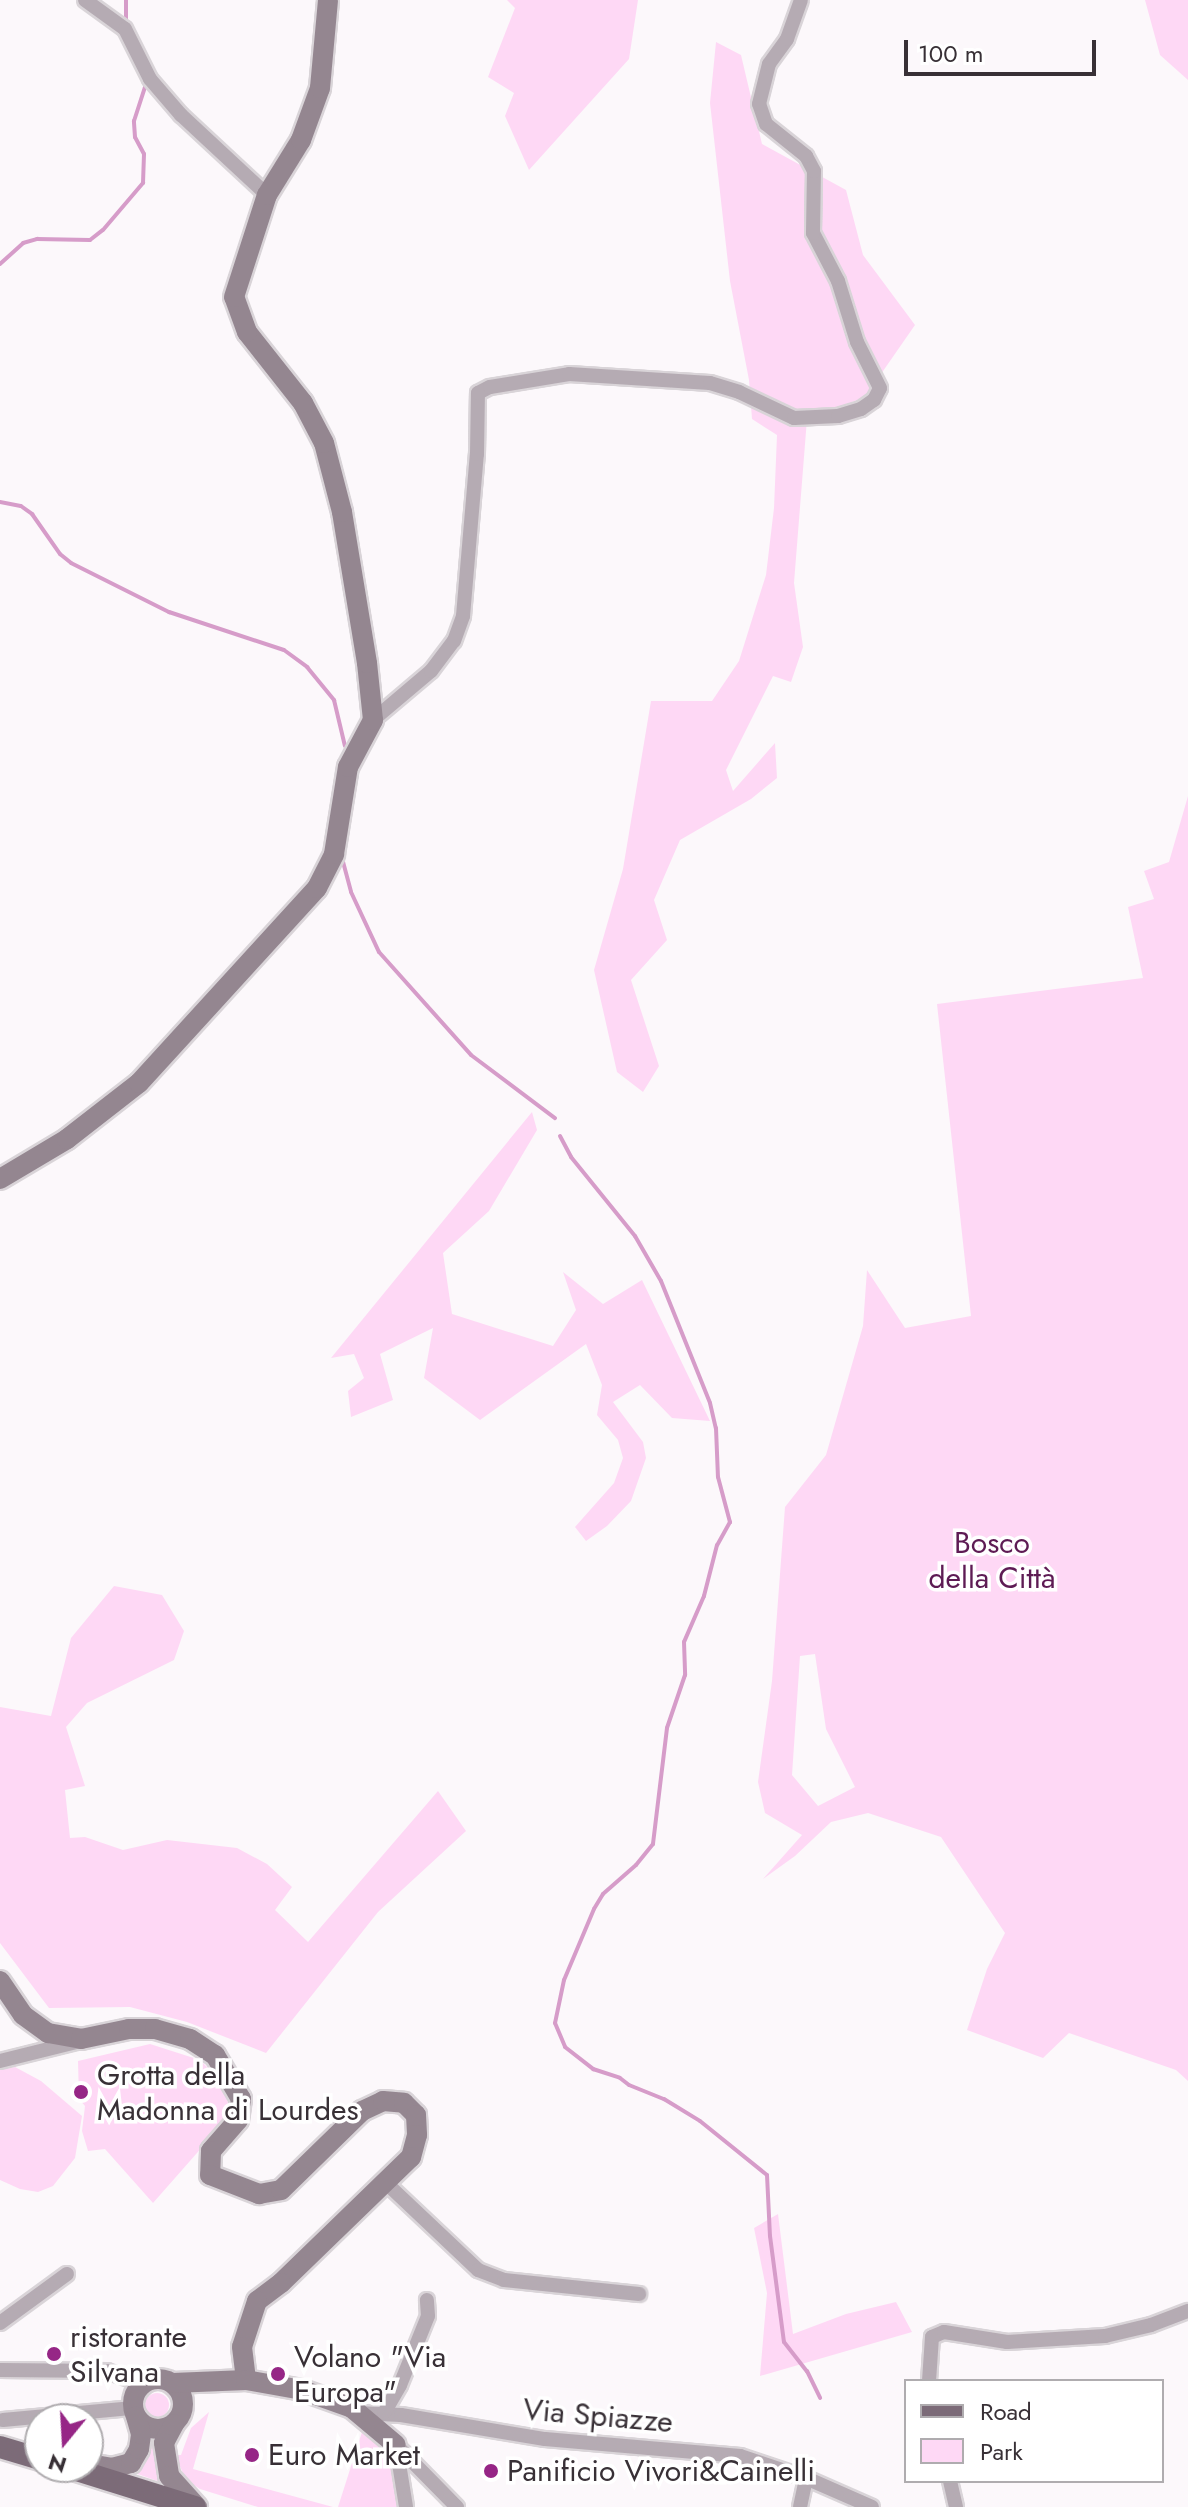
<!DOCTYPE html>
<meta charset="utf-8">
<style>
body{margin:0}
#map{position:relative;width:1188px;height:2507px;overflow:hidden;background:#fcf8fb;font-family:Jost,sans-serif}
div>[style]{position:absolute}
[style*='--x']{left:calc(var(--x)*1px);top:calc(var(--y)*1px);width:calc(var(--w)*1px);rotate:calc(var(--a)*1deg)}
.green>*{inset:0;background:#fed8f5}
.round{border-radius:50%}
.stream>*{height:4px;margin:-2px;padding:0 2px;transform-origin:2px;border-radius:2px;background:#d69cc9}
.roads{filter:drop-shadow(2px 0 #d9d4d8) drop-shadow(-2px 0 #d9d4d8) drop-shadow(0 2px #d9d4d8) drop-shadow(0 -2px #d9d4d8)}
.street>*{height:14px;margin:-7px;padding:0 7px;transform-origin:7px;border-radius:7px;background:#b5abb3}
.secondary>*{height:20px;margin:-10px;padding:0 10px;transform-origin:10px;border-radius:10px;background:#948690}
.secondary>.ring{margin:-10px;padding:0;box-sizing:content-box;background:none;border:20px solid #948690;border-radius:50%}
.primary>*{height:22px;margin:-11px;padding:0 11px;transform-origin:11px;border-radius:11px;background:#7c6b78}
.dots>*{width:22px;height:22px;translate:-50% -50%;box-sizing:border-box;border:4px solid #fff;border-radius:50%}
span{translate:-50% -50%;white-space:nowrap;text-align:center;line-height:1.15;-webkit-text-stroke:7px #fff;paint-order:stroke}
.park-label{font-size:30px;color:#5e1b54}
.poi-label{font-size:30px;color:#383036}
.left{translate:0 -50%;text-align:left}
.street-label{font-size:30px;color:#383036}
.legend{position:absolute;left:904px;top:2379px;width:260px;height:104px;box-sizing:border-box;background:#fff;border:2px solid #afacaf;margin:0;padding:10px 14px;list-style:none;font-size:24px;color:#383036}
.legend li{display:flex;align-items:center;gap:16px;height:40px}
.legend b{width:40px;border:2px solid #afacaf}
.north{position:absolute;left:24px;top:2403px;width:80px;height:80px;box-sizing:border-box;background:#fff;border:2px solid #afacaf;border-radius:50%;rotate:198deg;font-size:22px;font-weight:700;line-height:32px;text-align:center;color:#383036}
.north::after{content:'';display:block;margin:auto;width:28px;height:36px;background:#962686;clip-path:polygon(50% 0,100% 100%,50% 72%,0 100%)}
.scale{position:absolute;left:904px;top:40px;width:192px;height:36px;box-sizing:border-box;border:4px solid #383036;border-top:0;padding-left:10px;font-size:24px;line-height:28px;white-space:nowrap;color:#383036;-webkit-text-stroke:6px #fff;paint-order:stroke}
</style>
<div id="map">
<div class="green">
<div style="clip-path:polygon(507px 0,638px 0,629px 59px,529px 170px,505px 116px,514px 93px,488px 77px,515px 8px)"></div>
<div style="clip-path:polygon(1145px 0,1188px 0,1188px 80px,1160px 55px)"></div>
<div style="clip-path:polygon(716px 42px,741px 55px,762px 144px,846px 190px,863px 255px,915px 325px,865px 397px,807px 419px,794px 583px,803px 647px,791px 682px,773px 676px,726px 770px,733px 791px,775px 743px,777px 778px,751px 799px,680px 840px,654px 900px,667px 940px,631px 980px,659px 1066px,643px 1092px,617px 1072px,594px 970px,623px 869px,651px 701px,712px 701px,739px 661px,766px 575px,774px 508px,777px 435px,752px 419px,749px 380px,730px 281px,710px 103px)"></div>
<div style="clip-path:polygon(evenodd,1188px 796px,1188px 2081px,1176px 2070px,1069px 2033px,1043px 2058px,967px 2030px,987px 1969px,1005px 1933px,941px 1837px,868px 1813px,831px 1822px,795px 1856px,763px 1879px,802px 1835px,765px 1813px,758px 1782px,772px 1681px,785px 1507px,826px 1455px,863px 1326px,867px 1270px,905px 1328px,971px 1316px,937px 1004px,1143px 978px,1128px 907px,1154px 899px,1144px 871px,1169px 862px,1188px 796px,815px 1654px,826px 1729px,855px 1787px,818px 1806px,792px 1775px,800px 1656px,815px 1654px)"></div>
<div style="clip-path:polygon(532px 1112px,537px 1130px,489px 1211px,443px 1253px,452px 1314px,553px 1346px,576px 1310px,563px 1272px,603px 1304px,642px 1280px,710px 1421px,672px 1418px,640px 1385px,613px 1402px,643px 1442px,646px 1458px,631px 1501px,607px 1526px,586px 1541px,575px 1527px,614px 1483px,623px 1458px,618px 1440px,597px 1415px,602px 1385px,586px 1344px,480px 1420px,424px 1378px,433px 1328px,380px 1354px,393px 1400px,351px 1417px,348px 1391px,364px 1378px,354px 1354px,331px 1358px)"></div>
<div style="clip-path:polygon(114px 1586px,162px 1595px,184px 1631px,174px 1660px,87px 1703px,66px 1727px,85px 1786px,65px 1790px,70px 1838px,85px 1837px,123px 1850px,167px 1840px,237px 1848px,267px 1864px,292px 1887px,275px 1910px,308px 1942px,438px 1791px,466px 1831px,378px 1912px,266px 2053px,187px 2022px,130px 2007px,49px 2008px,0 1943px,0 1707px,51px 1716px,71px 1638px)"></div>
<div style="clip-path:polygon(150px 2044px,200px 2060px,218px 2078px,230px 2107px,226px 2120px,153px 2203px,105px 2149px,88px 2151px,82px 2131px,85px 2106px,79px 2099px,78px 2061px)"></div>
<div style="clip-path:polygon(15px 2067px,41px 2081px,82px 2116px,75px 2158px,53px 2186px,38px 2192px,20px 2189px,0 2180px,0 2070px)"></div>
<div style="clip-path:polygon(778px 2214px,793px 2334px,846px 2314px,896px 2302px,912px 2332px,760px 2376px,767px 2293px,754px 2228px)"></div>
<div class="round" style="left:145px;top:2393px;width:24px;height:24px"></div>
<div style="clip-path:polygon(209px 2412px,193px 2469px,333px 2507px,258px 2507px,200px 2489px,186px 2480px,175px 2455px,181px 2455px,191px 2428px)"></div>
<div style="clip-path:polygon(362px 2432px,379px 2445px,398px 2480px,400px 2507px,338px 2507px)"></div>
<div style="clip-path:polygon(152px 2443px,162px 2445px,166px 2484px,129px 2471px,139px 2466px)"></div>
</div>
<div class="stream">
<div style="--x:126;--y:0;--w:22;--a:90"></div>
<div style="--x:0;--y:264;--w:31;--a:-42"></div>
<div style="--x:23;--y:243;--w:15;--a:-16"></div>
<div style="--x:37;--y:239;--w:53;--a:1.1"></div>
<div style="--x:90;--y:240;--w:16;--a:-38"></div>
<div style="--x:103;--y:230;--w:62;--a:-49.6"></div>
<div style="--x:143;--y:183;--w:29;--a:-88"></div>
<div style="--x:144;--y:154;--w:19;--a:-118"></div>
<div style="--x:135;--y:137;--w:16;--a:-94"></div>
<div style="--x:134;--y:121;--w:40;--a:-72"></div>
<div style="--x:0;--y:502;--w:21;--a:11"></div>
<div style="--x:21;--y:506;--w:14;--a:36"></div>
<div style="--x:32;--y:514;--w:49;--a:55"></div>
<div style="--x:60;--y:554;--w:14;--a:39"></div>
<div style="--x:71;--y:563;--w:110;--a:26.6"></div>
<div style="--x:169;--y:612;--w:121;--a:18.3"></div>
<div style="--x:284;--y:650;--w:29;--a:36"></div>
<div style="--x:307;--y:667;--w:43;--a:50.7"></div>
<div style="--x:334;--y:700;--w:47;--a:76.6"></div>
<div style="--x:342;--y:858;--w:35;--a:75"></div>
<div style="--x:351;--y:892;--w:66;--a:65"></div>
<div style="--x:379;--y:952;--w:138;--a:48.2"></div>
<div style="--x:471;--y:1055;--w:105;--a:36.9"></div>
<div style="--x:560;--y:1136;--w:24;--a:62"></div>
<div style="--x:571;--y:1157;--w:102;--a:51"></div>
<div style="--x:635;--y:1236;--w:52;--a:60"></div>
<div style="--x:661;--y:1281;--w:131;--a:68.1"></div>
<div style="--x:710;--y:1403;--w:26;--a:77"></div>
<div style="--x:716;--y:1428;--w:49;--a:87.7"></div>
<div style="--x:718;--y:1477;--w:47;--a:75.1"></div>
<div style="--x:730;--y:1522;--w:26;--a:119"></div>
<div style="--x:717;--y:1545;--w:53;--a:104.3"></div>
<div style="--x:704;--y:1596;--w:50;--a:113.5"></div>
<div style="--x:684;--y:1642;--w:33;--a:88"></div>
<div style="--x:685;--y:1675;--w:56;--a:108.8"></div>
<div style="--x:667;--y:1728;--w:117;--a:96.9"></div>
<div style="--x:653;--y:1844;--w:27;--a:129"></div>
<div style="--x:636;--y:1865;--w:44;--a:138.7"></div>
<div style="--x:603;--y:1894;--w:17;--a:121"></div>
<div style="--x:594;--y:1909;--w:77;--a:112.9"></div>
<div style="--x:564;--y:1980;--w:44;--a:101.8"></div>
<div style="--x:555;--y:2023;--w:26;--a:67"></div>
<div style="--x:565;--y:2047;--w:36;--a:38"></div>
<div style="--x:593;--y:2069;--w:28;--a:18"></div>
<div style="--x:620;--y:2078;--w:11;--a:38"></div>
<div style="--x:629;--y:2085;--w:38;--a:22"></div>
<div style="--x:664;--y:2099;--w:42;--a:31.4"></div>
<div style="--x:700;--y:2121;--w:86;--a:38.9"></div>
<div style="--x:767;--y:2175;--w:61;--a:87.2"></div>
<div style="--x:770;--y:2236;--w:107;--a:82.5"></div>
<div style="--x:784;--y:2342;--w:37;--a:52"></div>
<div style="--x:807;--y:2371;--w:30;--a:64"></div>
</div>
<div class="roads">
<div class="street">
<div style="--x:85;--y:0;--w:49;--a:35.9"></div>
<div style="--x:125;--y:29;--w:56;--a:63.4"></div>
<div style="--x:150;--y:79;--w:48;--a:49.3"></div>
<div style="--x:181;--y:115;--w:117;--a:42.9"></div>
<div style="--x:373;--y:720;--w:76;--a:-40.2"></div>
<div style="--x:431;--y:671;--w:38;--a:-53"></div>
<div style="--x:454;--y:641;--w:27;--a:-70"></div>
<div style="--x:463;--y:616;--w:163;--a:-85.1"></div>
<div style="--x:477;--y:454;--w:61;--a:-89.1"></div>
<div style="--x:478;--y:393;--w:13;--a:-27"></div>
<div style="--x:490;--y:387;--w:80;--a:-9.3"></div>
<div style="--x:569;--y:374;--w:141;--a:3.7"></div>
<div style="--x:710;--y:383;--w:30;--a:17"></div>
<div style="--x:739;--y:392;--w:61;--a:25.3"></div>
<div style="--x:794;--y:418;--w:44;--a:-2.6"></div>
<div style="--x:838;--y:416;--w:24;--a:-17"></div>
<div style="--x:861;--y:409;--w:16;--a:-35"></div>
<div style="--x:874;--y:400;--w:13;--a:-63"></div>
<div style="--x:880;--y:388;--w:51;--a:-116.6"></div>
<div style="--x:857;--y:342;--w:64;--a:-107.3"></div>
<div style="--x:838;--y:281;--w:54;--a:-117.5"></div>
<div style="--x:813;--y:233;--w:62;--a:-89.1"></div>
<div style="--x:814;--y:171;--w:17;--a:-118"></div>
<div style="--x:806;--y:156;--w:51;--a:-141.3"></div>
<div style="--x:766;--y:124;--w:21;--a:-109"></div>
<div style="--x:759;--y:104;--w:41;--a:-76"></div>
<div style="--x:769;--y:64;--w:31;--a:-54"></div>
<div style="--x:787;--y:39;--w:41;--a:-70.3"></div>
<div style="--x:0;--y:2061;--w:83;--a:-13.9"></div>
<div style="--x:385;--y:2182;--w:128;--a:43.4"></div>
<div style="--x:478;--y:2270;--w:28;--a:21"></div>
<div style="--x:504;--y:2280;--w:136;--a:5.9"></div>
<div style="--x:0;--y:2323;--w:83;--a:-36.2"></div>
<div style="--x:0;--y:2370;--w:107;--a:0.5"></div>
<div style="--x:107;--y:2371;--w:38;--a:20"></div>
<div style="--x:929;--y:2381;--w:44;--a:-86.1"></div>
<div style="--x:932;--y:2337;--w:13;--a:-23"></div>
<div style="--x:944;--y:2332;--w:64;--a:9"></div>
<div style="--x:1007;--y:2342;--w:98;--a:-3.5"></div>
<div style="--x:1105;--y:2336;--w:47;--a:-13.4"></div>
<div style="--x:1151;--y:2325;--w:40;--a:-21"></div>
<div style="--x:357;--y:2413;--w:44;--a:2.6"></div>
<div style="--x:401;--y:2415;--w:146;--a:9.5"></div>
<div style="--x:545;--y:2439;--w:196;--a:5"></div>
<div style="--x:740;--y:2456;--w:70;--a:18.4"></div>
<div style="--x:806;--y:2478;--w:72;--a:23.7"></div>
<div style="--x:384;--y:2413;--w:32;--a:-60"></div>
<div style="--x:400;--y:2385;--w:74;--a:-67.9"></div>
<div style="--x:428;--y:2316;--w:16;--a:-94"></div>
<div style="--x:3;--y:2420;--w:131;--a:-5.3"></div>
<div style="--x:396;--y:2445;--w:87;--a:45.5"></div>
<div style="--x:396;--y:2445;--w:63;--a:80.8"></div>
<div style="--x:950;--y:2481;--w:27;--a:77"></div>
<div style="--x:800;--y:2507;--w:30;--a:-78"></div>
</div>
<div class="secondary">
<div style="--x:0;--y:1179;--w:78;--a:-30.8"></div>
<div style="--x:67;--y:1139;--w:91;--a:-37.9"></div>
<div style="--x:139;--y:1083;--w:264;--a:-47.6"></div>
<div style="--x:317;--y:888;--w:38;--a:-63"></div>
<div style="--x:334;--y:854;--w:88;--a:-80.9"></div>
<div style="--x:348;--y:767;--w:53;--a:-62"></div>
<div style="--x:373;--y:720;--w:57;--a:-96"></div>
<div style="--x:367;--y:663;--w:153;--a:-99.4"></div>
<div style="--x:342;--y:512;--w:71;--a:-104.6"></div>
<div style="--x:324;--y:443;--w:45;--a:-117.7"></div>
<div style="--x:303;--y:403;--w:90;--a:-128.3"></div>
<div style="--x:247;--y:332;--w:37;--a:-110"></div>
<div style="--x:234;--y:297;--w:107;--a:-72.1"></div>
<div style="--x:267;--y:195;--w:65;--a:-58.3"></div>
<div style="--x:301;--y:140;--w:55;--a:-69.9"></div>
<div style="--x:320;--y:88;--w:88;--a:-84.8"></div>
<div style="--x:0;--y:1981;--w:41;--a:55.9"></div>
<div style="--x:23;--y:2015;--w:31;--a:36"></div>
<div style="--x:48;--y:2033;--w:34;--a:10"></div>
<div style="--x:81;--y:2039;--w:49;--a:-11.8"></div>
<div style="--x:129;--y:2029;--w:26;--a:0"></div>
<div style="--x:155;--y:2029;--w:36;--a:16"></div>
<div style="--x:190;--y:2039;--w:30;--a:33"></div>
<div style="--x:215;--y:2055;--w:51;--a:59.4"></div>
<div style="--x:241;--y:2099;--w:21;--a:98"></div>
<div style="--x:238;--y:2120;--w:41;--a:131.1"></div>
<div style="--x:211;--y:2151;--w:24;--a:92"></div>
<div style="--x:210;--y:2175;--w:53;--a:21.2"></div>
<div style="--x:259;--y:2194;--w:22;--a:-10"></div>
<div style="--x:281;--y:2190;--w:113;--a:-44.3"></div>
<div style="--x:362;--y:2111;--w:23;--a:-25"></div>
<div style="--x:383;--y:2101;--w:21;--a:5"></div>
<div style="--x:404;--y:2103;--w:17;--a:45"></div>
<div style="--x:416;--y:2115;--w:20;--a:87"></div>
<div style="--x:417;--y:2135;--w:23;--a:105"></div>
<div style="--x:411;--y:2157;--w:181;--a:135.9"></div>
<div style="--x:281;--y:2283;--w:30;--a:143"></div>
<div style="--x:257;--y:2301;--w:48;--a:108.1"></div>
<div style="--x:242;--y:2347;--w:33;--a:83"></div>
<div class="ring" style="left:133px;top:2379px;width:30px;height:30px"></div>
<div style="--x:173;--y:2383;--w:73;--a:-2.4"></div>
<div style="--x:246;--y:2380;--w:57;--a:10.1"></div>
<div style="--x:302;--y:2390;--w:53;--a:19.8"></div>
<div style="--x:352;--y:2408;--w:57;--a:40.1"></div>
<div style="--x:174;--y:2424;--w:21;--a:118"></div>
<div style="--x:164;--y:2443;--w:33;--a:81"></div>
<div style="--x:169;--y:2476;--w:42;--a:47.9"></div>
<div style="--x:88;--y:2464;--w:24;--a:9"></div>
<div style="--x:112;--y:2468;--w:20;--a:-15"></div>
<div style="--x:131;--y:2463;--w:16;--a:-60"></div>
<div style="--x:139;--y:2449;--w:15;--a:-82"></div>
<div style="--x:141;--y:2434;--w:18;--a:-106"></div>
</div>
<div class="primary">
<div style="--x:0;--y:2447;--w:42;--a:16.7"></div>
<div style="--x:67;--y:2467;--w:134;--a:17.4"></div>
</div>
</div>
<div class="dots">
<div style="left:81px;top:2092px;background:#962686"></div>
<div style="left:54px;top:2354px;background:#962686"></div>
<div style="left:278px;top:2374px;background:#962686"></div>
<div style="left:252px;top:2455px;background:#962686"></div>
<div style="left:491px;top:2471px;background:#962686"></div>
</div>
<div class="park-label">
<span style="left:992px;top:1560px">Bosco<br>della Città</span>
</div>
<div class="poi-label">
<span class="left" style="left:97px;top:2092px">Grotta della<br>Madonna di Lourdes</span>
<span class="left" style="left:70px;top:2354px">ristorante<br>Silvana</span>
<span class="left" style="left:294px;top:2374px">Volano "Via<br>Europa"</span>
<span class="left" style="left:268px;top:2455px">Euro Market</span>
<span class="left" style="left:507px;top:2471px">Panificio Vivori&amp;Cainelli</span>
</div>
<div class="street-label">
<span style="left:598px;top:2416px;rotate:5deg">Via Spiazze</span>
</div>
<ul class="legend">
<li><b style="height:10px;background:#7c6b78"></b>Road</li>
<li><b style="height:22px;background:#fed8f5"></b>Park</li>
</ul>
<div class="north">N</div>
<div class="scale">100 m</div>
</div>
